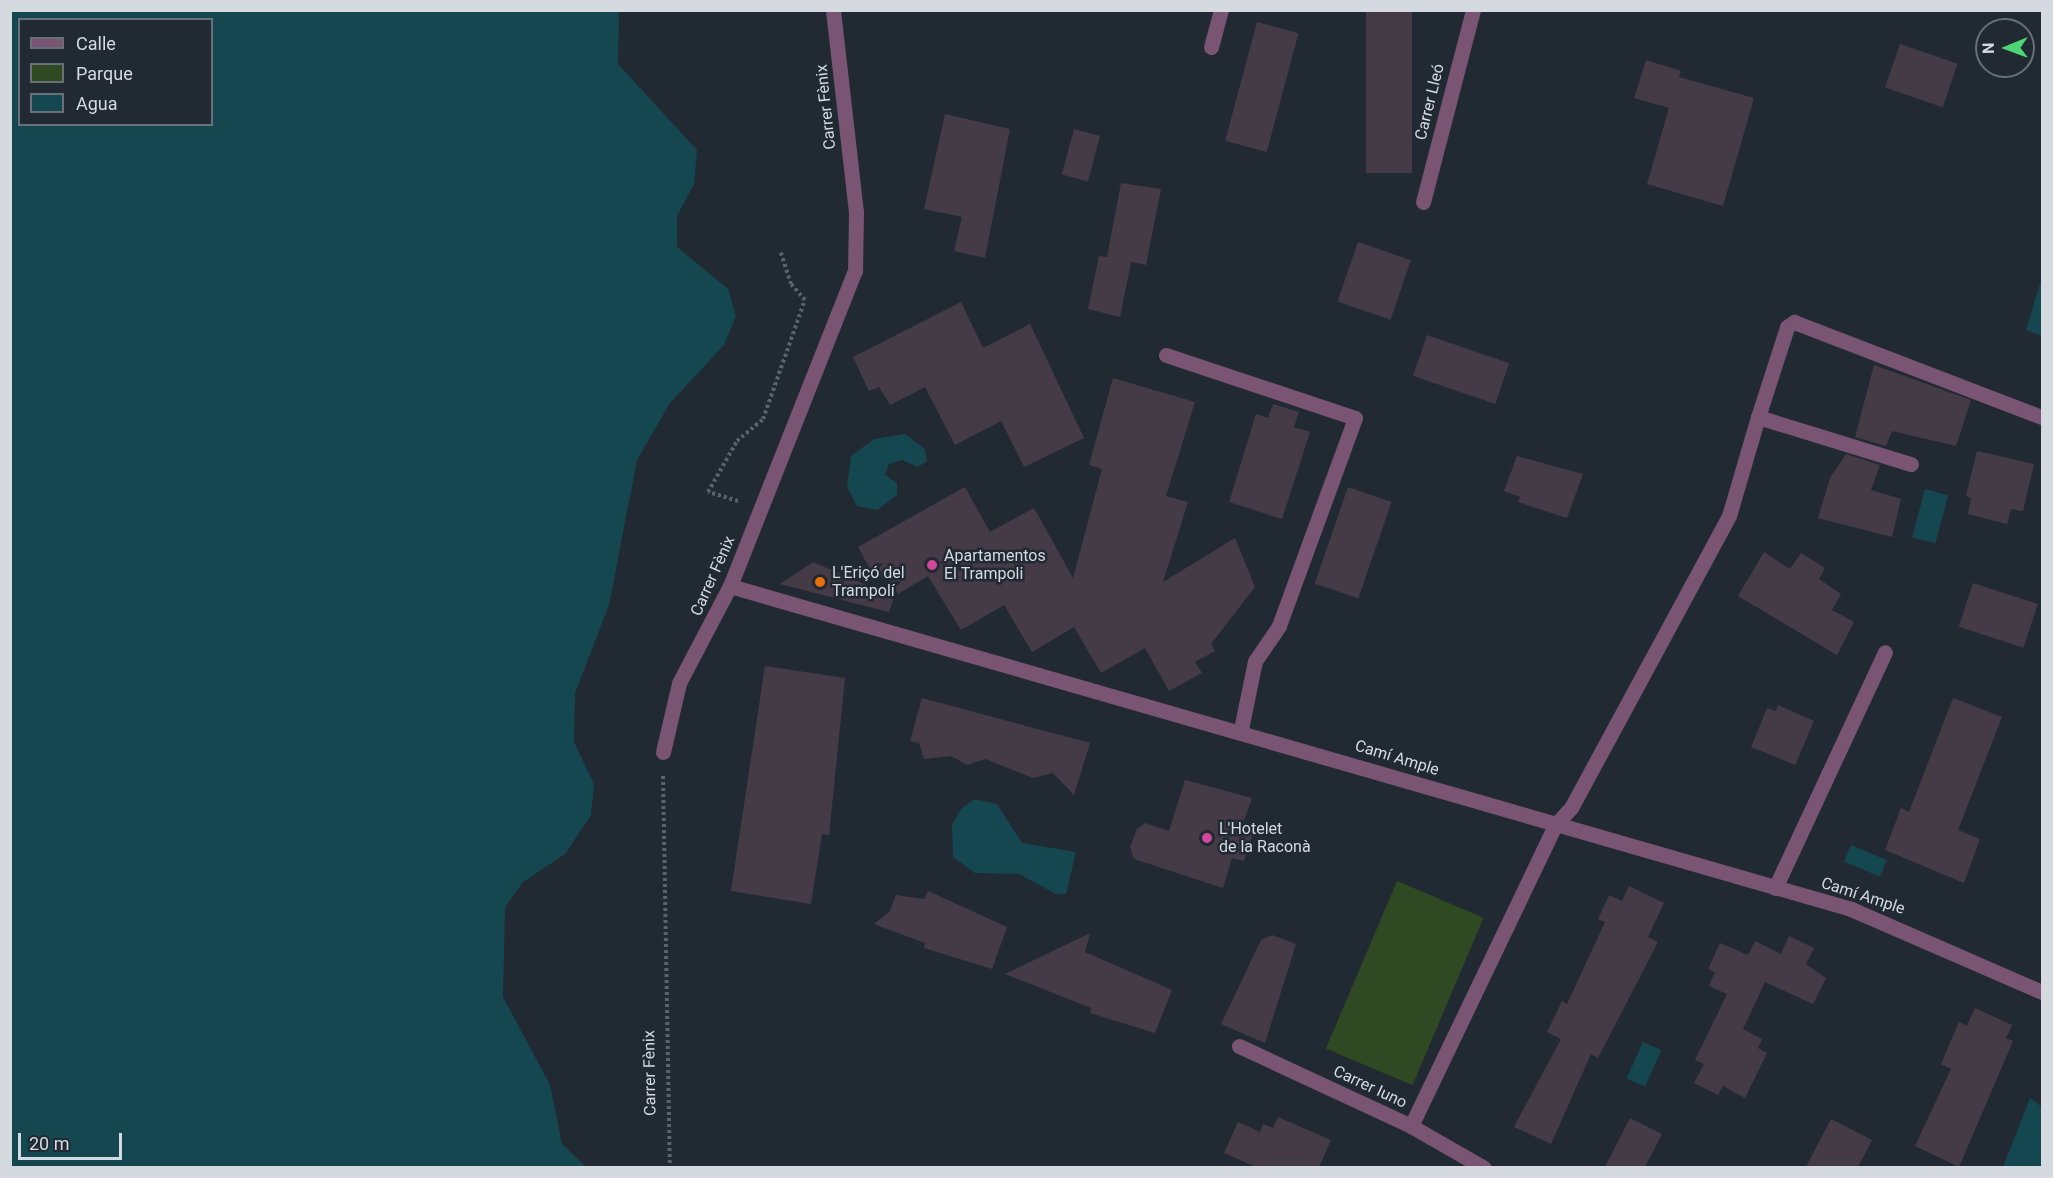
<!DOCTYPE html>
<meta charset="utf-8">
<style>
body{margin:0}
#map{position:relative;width:2053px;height:1178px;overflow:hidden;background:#212a33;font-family:Roboto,sans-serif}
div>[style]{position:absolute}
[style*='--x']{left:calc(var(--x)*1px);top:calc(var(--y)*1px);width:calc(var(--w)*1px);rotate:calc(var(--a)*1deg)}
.green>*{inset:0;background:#2f4922;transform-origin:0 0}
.water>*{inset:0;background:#154750;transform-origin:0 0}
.building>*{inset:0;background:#453b46;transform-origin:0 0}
.path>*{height:4px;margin-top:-2px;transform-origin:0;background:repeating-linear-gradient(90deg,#5a626a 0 3px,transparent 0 6px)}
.service>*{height:15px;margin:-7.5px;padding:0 7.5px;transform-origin:7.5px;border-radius:7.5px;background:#795473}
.minor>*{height:15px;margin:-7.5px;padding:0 7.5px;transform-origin:7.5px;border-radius:7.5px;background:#795473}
.dots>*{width:16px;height:16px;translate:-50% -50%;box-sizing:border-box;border:3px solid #212a33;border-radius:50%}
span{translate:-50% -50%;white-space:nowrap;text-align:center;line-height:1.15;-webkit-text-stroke:5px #212a33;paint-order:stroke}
.street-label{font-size:16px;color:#d4dae0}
.poi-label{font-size:16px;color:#d4dae0}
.left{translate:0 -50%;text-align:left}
.frame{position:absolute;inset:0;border:12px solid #d4dae0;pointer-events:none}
.legend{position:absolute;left:18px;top:18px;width:195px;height:108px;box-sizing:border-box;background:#212a33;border:2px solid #697078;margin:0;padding:8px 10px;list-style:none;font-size:18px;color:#d4dae0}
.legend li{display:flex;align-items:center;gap:12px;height:30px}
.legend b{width:30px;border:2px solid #697078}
.north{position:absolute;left:1975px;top:18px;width:60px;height:60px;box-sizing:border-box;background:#212a33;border:2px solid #697078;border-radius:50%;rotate:269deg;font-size:16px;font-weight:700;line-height:24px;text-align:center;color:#d4dae0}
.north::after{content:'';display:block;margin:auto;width:21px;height:27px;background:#4ed675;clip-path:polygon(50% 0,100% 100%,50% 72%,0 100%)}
.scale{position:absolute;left:18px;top:1133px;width:104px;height:27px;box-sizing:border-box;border:3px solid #d4dae0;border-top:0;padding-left:8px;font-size:18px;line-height:21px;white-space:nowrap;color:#d4dae0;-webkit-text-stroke:4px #212a33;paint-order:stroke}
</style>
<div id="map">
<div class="green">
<div style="left:1397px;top:881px;width:94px;height:182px;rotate:23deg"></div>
</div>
<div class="water">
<div style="clip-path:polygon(evenodd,10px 11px,619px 11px,618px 64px,697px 150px,694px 184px,677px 216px,677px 247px,728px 289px,736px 316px,724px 345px,670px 403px,637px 460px,609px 605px,575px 693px,574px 742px,594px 784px,591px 815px,565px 854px,523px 882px,505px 907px,503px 997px,550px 1085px,562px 1144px,586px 1167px,11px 1167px,10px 11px,20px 20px,212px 20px,212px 124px,20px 124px,20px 20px)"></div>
<div style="clip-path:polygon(2042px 277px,2042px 336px,2026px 330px)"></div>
<div style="clip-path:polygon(905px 434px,925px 449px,927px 461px,918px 467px,902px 460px,889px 464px,885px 475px,897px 483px,897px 495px,877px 510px,857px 506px,847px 487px,851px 456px,874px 439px)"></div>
<div style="left:1925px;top:489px;width:24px;height:50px;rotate:15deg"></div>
<div style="clip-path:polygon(975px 799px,997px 804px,1022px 843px,1076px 852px,1066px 894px,1056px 894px,1019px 874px,975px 873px,953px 857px,952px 824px,962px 808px)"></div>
<div style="left:1851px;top:845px;width:39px;height:18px;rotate:23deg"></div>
<div style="left:1643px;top:1042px;width:20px;height:40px;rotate:24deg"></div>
<div style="clip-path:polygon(2030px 1098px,2042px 1107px,2042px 1163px,2040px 1167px,2003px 1167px)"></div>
</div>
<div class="building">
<div style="left:1366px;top:10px;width:46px;height:163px"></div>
<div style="left:1257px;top:22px;width:43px;height:123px;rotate:15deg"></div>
<div style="left:1900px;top:44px;width:61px;height:46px;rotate:19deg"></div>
<div style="clip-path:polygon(1646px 60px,1681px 71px,1679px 77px,1754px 98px,1723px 206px,1647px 184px,1669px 108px,1634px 98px)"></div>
<div style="clip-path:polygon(945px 114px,1010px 129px,985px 258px,954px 251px,962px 217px,924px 209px)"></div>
<div style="left:1074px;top:129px;width:27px;height:47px;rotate:15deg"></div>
<div style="clip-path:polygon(1121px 183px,1161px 189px,1146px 265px,1131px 262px,1120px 317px,1088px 309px,1099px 256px,1107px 257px)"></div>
<div style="left:1358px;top:242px;width:56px;height:63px;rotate:19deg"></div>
<div style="clip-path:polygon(961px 302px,983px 348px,1030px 324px,1084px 438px,1024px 467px,1001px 421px,955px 445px,925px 387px,890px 405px,879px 387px,869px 391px,853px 357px)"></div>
<div style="left:1427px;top:335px;width:87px;height:43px;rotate:19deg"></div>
<div style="clip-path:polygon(1874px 365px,1971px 400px,1956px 446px,1892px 431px,1886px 446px,1855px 437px)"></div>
<div style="clip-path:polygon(1113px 378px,1195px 402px,1166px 496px,1188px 502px,1163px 582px,1235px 538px,1255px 587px,1211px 644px,1215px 651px,1195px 662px,1202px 673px,1169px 691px,1145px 648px,1101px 673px,1074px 627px,1032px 652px,1004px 605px,961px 630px,928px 576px,898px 594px,885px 574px,876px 580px,858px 547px,965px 487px,990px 532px,1034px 508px,1073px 578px,1102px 469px,1089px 465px)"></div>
<div style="clip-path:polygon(1273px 404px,1299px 412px,1294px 427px,1310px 432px,1282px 519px,1229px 502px,1256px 414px,1268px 418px)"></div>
<div style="clip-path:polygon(1977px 451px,2034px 464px,2023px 511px,2011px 509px,2007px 524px,1968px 514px,1971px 498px,1966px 496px)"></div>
<div style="clip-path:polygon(1846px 454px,1880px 465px,1871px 490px,1901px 499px,1892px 537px,1818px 518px,1830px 478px)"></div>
<div style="clip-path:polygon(1517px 456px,1583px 474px,1567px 518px,1518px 502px,1520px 497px,1504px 491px)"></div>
<div style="left:1348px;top:487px;width:46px;height:102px;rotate:19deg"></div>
<div style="clip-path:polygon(1764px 552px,1790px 569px,1801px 553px,1825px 568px,1819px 579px,1841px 594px,1832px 610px,1854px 622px,1837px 655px,1738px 596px)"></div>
<div style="clip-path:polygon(813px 562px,894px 597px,889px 612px,780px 584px)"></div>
<div style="left:1973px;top:583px;width:68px;height:46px;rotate:18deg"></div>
<div style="clip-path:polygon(765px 666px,845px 678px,829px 835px,822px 834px,811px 904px,731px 891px)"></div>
<div style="clip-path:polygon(922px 698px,1090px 743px,1074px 795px,1053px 773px,1033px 778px,985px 759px,967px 765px,951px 756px,924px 759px,919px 743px,910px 741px)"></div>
<div style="clip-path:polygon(1953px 698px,2002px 717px,1958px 830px,1980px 839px,1964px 883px,1885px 850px,1901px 808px,1909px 812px)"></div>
<div style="clip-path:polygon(1778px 705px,1814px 721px,1795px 765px,1751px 747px,1767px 708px,1776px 711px)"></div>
<div style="clip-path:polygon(1185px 780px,1252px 798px,1242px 826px,1254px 830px,1244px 861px,1232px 858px,1223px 888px,1134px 859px,1130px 847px,1137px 829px,1145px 823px,1169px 831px)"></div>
<div style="clip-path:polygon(1629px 886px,1664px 903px,1648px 937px,1658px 942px,1598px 1058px,1591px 1054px,1551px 1144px,1514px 1127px,1561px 1039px,1547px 1032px,1562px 1001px,1567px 1004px,1605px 922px,1598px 919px,1609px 895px,1622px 901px)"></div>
<div style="clip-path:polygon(928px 891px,1007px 927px,992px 969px,924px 948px,925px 943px,874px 924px,890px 911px,896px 895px,924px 899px)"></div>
<div style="clip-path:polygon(1090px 933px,1085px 952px,1172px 990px,1155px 1033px,1090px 1013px,1091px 1008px,1005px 974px)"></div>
<div style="clip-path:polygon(1272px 935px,1296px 944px,1265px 1043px,1221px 1024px,1261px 940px)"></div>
<div style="clip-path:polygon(1789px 936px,1814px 948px,1806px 964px,1826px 978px,1813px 1004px,1765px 982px,1743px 1029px,1762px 1039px,1758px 1048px,1767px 1053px,1745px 1098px,1723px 1086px,1718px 1095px,1694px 1083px,1704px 1064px,1695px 1060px,1727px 994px,1709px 986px,1715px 972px,1708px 969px,1720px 943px,1748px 955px,1755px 941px,1781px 954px)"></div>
<div style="clip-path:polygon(1975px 1008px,2012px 1025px,2006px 1038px,2013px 1041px,1959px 1167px,1915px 1146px,1951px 1069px,1941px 1064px,1959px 1022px,1967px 1026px)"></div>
<div style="clip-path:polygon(1278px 1117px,1331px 1140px,1319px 1167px,1256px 1167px,1224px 1153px,1238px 1122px,1260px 1132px,1263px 1124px,1273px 1128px)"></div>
<div style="clip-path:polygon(1630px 1118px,1662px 1134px,1645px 1167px,1605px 1167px)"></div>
<div style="clip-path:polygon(1831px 1119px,1872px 1140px,1858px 1167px,1806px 1167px)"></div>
</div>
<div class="path">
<div style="--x:738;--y:501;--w:31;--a:-163"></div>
<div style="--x:708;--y:492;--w:59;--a:-60.4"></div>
<div style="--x:737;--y:441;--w:34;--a:-40"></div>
<div style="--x:763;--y:419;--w:126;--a:-70.6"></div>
<div style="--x:805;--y:300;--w:21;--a:-131"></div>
<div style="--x:791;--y:284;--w:35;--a:-108"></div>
<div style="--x:663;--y:776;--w:392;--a:89"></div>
</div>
<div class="service">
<div style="--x:1211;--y:47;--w:38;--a:-75"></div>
<div style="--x:1423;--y:202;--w:198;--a:-75.4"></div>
<div style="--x:1166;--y:355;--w:199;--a:18.4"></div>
<div style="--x:1355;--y:418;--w:221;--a:110.1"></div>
<div style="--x:1279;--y:626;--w:42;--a:124.4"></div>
<div style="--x:1255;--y:661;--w:69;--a:101.6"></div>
<div style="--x:1758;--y:417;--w:95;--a:-72.1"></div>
<div style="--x:1787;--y:327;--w:9;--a:-36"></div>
<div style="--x:1794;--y:322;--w:266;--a:21"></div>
<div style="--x:663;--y:752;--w:71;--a:-76.9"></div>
<div style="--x:679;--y:683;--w:110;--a:-62.3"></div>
<div style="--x:730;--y:586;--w:339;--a:-68.4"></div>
<div style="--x:855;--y:271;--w:59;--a:-89"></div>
<div style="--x:856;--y:212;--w:203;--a:-96.5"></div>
<div style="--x:1775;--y:888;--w:260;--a:-65"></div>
<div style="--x:1411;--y:1126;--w:334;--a:-64.4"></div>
<div style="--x:1555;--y:825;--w:23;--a:-47"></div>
<div style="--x:1571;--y:808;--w:332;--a:-61.6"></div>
<div style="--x:1729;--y:516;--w:103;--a:-73.7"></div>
<div style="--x:1758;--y:417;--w:160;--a:17.1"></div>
</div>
<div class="minor">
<div style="--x:730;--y:586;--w:1167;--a:16.07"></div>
<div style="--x:1851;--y:909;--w:208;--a:23.5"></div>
<div style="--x:1239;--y:1046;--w:190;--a:24.9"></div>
<div style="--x:1411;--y:1126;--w:84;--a:29.9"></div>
</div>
<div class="dots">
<div style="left:932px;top:565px;background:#d1479c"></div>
<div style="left:820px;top:582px;background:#e8710a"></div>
<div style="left:1207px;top:838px;background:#d1479c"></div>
</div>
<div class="street-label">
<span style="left:1430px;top:102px;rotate:-76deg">Carrer Lleó</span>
<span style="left:826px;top:107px;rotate:-96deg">Carrer Fènix</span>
<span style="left:713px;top:576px;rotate:-66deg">Carrer Fènix</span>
<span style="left:1397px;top:758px;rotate:17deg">Camí Ample</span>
<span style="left:1863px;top:896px;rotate:18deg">Camí Ample</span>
<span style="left:650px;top:1073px;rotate:-91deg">Carrer Fènix</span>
<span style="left:1370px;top:1087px;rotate:25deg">Carrer Iuno</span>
</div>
<div class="poi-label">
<span class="left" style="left:944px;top:565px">Apartamentos<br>El Trampoli</span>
<span class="left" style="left:832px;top:582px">L'Eriçó del<br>Trampolí</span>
<span class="left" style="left:1219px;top:838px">L'Hotelet<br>de la Raconà</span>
</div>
<div class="frame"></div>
<ul class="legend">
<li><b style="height:8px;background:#795473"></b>Calle</li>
<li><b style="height:16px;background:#2f4922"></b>Parque</li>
<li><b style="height:16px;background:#154750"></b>Agua</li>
</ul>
<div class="north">N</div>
<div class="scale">20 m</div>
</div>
